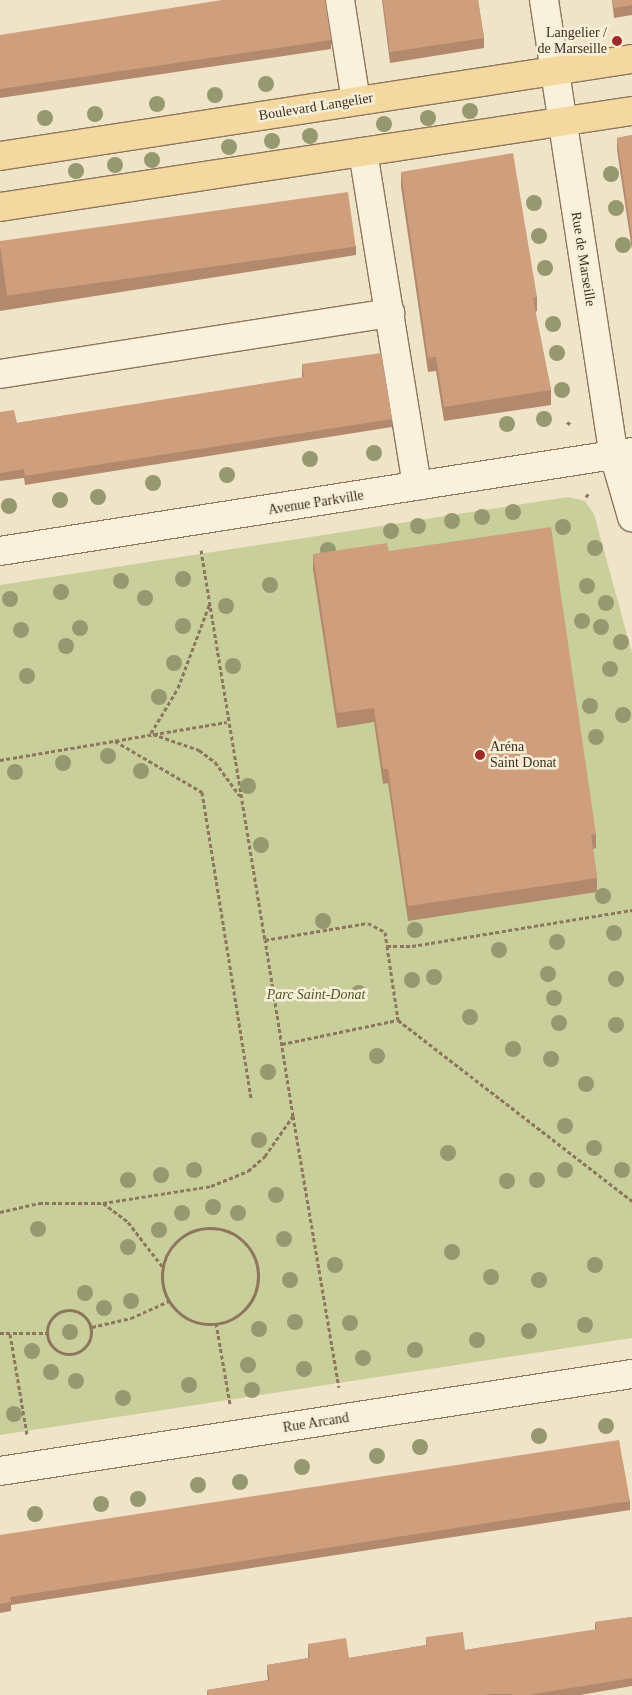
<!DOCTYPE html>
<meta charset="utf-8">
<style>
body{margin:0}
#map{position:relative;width:632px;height:1695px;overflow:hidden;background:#f0e4c8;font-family:Georgia,serif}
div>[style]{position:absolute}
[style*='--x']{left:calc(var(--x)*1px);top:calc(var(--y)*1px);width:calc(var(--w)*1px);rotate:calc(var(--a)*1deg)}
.green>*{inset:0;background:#c9cf9b}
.path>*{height:3px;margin-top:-1.5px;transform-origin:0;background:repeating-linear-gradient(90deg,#8d765c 0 4px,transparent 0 6.5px)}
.path>.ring{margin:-1.5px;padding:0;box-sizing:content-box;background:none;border:3px solid #8d765c;border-radius:50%}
.roads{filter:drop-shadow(1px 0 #8d765c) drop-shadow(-1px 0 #8d765c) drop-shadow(0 1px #8d765c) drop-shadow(0 -1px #8d765c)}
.minor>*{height:28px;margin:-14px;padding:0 14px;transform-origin:14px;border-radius:14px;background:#faf1dc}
.major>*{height:28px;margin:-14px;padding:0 14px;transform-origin:14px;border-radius:14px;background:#f3d9a0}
.trees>*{width:16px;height:16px;margin:-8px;border-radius:50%;background:#96986f}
.wall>*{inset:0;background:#b2896c}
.building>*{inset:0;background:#cf9f7d;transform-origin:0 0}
.dots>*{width:14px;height:14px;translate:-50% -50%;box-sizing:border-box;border:2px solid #f7eed8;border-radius:50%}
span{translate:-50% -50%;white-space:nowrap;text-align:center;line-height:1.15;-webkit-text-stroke:5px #f7eed8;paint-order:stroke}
.poi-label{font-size:14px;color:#3d2e20}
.right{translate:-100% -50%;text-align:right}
.left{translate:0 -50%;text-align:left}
.street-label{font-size:14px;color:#3d2e20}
.park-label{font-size:14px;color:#4d5a26;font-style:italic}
</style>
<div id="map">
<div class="green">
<div style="clip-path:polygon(568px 497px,585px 501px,594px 514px,632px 653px,632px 1338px,0 1435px,0 585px)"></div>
</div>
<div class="path">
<div style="--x:567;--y:422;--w:4;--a:34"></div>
<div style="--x:586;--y:497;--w:4;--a:-56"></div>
<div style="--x:201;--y:550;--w:395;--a:80.7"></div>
<div style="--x:151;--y:733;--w:52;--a:-59"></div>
<div style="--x:178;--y:688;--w:91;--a:-69.4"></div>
<div style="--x:153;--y:734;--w:49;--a:19.2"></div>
<div style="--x:199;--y:750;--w:20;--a:37"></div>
<div style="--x:215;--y:762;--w:42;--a:53.7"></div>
<div style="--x:115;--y:741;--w:101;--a:30.4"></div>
<div style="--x:202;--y:792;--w:311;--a:80.9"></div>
<div style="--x:0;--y:760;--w:230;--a:-9.5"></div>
<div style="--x:387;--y:946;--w:75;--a:81.5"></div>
<div style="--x:282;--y:1044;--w:118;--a:-11.7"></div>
<div style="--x:398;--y:1020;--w:296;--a:37.7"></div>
<div style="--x:293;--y:1116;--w:275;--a:80.4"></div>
<div style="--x:103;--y:1203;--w:31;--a:37"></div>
<div style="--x:128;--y:1222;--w:56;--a:52.3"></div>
<div style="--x:0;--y:1212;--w:40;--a:-13"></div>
<div style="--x:39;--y:1203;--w:64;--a:0"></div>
<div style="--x:103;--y:1203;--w:109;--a:-8.9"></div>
<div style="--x:211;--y:1186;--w:40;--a:-22"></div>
<div style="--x:248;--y:1171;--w:23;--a:-41"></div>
<div style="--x:265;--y:1156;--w:49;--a:-55"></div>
<div style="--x:293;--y:1116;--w:178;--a:-99"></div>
<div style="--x:265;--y:940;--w:104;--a:-9.4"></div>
<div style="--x:368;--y:923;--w:19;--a:28"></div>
<div style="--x:385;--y:932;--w:14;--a:82"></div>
<div style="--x:387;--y:946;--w:25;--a:0"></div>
<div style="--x:412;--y:946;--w:223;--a:-9.3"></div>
<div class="ring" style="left:162px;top:1228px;width:93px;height:93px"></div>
<div class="ring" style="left:47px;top:1310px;width:41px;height:41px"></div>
<div style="--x:216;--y:1323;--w:82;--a:80.2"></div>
<div style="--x:92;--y:1327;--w:40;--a:-13"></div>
<div style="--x:131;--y:1318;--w:42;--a:-24.1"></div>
<div style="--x:0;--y:1333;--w:47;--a:0"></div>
<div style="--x:10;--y:1334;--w:102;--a:80.4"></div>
</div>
<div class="roads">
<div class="minor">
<div style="--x:340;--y:0;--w:102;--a:81"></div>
<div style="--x:544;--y:0;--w:460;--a:81.3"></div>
<div style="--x:614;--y:455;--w:65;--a:73.8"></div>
<div style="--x:363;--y:152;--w:338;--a:80.8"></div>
<div style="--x:0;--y:374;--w:395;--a:-8.9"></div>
<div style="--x:0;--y:551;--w:640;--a:-8.9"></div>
<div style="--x:0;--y:1471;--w:639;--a:-8.73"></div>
</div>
<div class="major">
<div style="--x:0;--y:156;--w:639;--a:-8.73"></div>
<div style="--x:0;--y:207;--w:639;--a:-8.64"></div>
</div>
</div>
<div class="trees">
<div style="left:266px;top:84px"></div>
<div style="left:215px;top:95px"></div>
<div style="left:157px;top:104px"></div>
<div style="left:470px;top:111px"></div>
<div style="left:95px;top:114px"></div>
<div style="left:45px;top:118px"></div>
<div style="left:428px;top:118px"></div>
<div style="left:384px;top:124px"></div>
<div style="left:310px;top:136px"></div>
<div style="left:272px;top:141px"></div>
<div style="left:229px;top:147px"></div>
<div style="left:152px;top:160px"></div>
<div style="left:115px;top:165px"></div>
<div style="left:76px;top:171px"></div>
<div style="left:611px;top:174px"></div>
<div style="left:534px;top:203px"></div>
<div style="left:616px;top:208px"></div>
<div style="left:539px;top:236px"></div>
<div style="left:623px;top:245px"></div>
<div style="left:545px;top:268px"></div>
<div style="left:553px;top:324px"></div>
<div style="left:557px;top:353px"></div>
<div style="left:562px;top:390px"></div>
<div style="left:544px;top:419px"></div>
<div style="left:507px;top:424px"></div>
<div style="left:374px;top:453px"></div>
<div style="left:310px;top:459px"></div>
<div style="left:227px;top:475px"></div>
<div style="left:153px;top:483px"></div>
<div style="left:98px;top:497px"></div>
<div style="left:60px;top:500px"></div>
<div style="left:9px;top:506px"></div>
<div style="left:513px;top:512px"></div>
<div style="left:482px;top:517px"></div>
<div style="left:452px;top:521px"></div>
<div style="left:418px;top:526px"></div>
<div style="left:563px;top:527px"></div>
<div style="left:391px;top:531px"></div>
<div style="left:595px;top:548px"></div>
<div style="left:328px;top:550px"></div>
<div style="left:183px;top:579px"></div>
<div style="left:121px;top:581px"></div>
<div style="left:270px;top:585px"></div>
<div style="left:587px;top:586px"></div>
<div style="left:61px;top:592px"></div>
<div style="left:145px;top:598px"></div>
<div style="left:10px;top:599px"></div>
<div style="left:606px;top:603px"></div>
<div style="left:226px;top:606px"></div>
<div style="left:582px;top:621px"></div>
<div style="left:183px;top:626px"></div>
<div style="left:601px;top:627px"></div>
<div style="left:80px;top:628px"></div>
<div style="left:21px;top:630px"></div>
<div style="left:621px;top:642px"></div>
<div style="left:66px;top:646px"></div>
<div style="left:174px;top:663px"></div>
<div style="left:233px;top:666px"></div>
<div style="left:610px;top:669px"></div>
<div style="left:27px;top:676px"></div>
<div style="left:159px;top:697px"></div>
<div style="left:590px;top:706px"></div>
<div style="left:623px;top:715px"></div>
<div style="left:596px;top:737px"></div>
<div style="left:108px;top:756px"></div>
<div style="left:63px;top:763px"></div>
<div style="left:141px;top:771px"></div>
<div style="left:15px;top:772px"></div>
<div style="left:248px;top:786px"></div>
<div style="left:261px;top:845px"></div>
<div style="left:603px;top:896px"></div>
<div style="left:323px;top:921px"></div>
<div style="left:415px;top:930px"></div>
<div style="left:614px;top:933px"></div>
<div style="left:557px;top:942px"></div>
<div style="left:499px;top:950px"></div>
<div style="left:548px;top:974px"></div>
<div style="left:434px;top:977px"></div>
<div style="left:616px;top:979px"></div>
<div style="left:412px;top:980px"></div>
<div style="left:359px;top:993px"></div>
<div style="left:554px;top:998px"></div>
<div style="left:470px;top:1017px"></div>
<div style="left:559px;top:1023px"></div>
<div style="left:616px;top:1025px"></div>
<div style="left:513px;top:1049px"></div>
<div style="left:377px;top:1056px"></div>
<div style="left:551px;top:1059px"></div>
<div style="left:268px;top:1072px"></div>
<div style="left:586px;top:1084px"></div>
<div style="left:565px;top:1126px"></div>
<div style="left:259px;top:1140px"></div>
<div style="left:594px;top:1148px"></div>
<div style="left:448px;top:1153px"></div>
<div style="left:194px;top:1170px"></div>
<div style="left:565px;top:1170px"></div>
<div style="left:622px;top:1170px"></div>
<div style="left:161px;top:1175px"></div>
<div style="left:128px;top:1180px"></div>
<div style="left:537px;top:1180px"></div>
<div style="left:507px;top:1181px"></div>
<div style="left:276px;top:1195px"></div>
<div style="left:213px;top:1207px"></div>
<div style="left:182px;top:1213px"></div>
<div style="left:238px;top:1213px"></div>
<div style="left:38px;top:1229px"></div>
<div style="left:159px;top:1230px"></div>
<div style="left:284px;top:1239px"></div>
<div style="left:128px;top:1247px"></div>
<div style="left:452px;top:1252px"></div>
<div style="left:335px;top:1265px"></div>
<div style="left:595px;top:1265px"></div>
<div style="left:491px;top:1277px"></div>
<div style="left:290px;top:1280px"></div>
<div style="left:539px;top:1280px"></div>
<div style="left:85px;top:1293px"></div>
<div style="left:131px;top:1301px"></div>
<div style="left:104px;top:1308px"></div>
<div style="left:295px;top:1322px"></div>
<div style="left:350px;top:1323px"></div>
<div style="left:585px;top:1325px"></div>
<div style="left:259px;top:1329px"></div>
<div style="left:529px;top:1331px"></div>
<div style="left:70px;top:1332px"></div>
<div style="left:477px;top:1340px"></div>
<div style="left:415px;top:1350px"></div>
<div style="left:32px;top:1351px"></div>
<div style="left:363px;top:1358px"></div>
<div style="left:248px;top:1365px"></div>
<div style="left:304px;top:1369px"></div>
<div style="left:51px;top:1372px"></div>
<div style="left:76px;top:1381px"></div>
<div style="left:189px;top:1385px"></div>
<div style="left:252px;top:1390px"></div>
<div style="left:123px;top:1398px"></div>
<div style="left:14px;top:1414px"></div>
<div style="left:606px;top:1426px"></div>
<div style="left:539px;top:1436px"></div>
<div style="left:420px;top:1447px"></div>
<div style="left:377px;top:1456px"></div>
<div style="left:302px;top:1467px"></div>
<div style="left:240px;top:1482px"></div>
<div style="left:198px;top:1485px"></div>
<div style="left:138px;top:1499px"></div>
<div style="left:101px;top:1504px"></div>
<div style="left:35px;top:1514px"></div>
</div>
<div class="wall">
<div style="clip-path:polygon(382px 0,478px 0,484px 38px,484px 48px,390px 63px)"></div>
<div style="clip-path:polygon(612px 0,632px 0,632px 15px,614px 18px)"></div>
<div style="clip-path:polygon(0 35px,331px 40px,331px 49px,0 98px)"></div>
<div style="clip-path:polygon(632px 135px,632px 250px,617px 150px,617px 138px)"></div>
<div style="clip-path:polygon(401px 172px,537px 297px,537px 311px,535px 312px,551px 390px,551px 405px,444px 421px,436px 371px,428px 372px,401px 187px)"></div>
<div style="clip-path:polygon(356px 246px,356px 255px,0 311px,0 247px)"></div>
<div style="clip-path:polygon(302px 364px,392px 419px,392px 427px,25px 485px,24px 478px,0 481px,0 412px,17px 423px,302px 378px)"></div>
<div style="clip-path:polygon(389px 551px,596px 834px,596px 848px,593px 849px,597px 878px,597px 892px,408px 921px,388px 783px,383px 784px,374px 722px,337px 728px,313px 569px,313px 554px)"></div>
<div style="clip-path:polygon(630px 1501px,630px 1510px,11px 1605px,11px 1611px,0 1613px,0 1535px)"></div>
<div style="clip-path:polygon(632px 1617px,632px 1686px,580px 1695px,207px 1695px,207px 1690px,268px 1680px,267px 1673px,267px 1665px,308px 1658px,308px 1644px,349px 1658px,426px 1645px,426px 1637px,465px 1650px,595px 1630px,595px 1622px)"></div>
</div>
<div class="building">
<div style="clip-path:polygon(222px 0,325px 0,331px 40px,0 89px,0 35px)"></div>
<div style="clip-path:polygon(383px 0,478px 0,484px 38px,390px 52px)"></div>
<div style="clip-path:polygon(613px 0,632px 0,632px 5px,614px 8px)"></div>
<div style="clip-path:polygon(632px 135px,632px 238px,617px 138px)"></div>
<div style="clip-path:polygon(513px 153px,537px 297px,533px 298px,551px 390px,444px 407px,436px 357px,428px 358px,401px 172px)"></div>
<div style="left:348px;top:192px;width:55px;height:352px;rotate:82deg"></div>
<div style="clip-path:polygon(381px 353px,392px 419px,25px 476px,24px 469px,0 473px,0 412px,14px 410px,17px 423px,304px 377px,302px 364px)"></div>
<div style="clip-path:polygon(551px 527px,596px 834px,591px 835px,597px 878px,408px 906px,388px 769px,383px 769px,374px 708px,337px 713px,313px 554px,387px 543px,389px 551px)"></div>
<div style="clip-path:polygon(619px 1440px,630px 1501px,10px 1597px,11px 1602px,0 1604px,0 1535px)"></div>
<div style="clip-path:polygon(632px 1617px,632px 1678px,528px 1695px,512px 1695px,511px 1694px,492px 1694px,485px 1695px,208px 1695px,207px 1690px,270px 1680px,267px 1665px,310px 1658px,308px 1644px,346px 1638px,349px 1658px,427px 1645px,426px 1637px,463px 1632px,465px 1650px,597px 1629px,595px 1622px)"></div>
</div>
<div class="dots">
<div style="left:617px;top:41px;background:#9e2a2b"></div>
<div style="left:480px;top:755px;background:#9e2a2b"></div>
</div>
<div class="poi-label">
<span class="right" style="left:607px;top:41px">Langelier /<br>de Marseille</span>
<span class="left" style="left:490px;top:755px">Aréna<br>Saint Donat</span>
</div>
<div class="street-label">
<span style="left:316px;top:107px;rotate:-9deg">Boulevard Langelier</span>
<span style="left:583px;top:259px;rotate:81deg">Rue de Marseille</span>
<span style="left:316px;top:503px;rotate:-9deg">Avenue Parkville</span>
<span style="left:316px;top:1423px;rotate:-9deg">Rue Arcand</span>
</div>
<div class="park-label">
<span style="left:316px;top:995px">Parc Saint-Donat</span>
</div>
</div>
